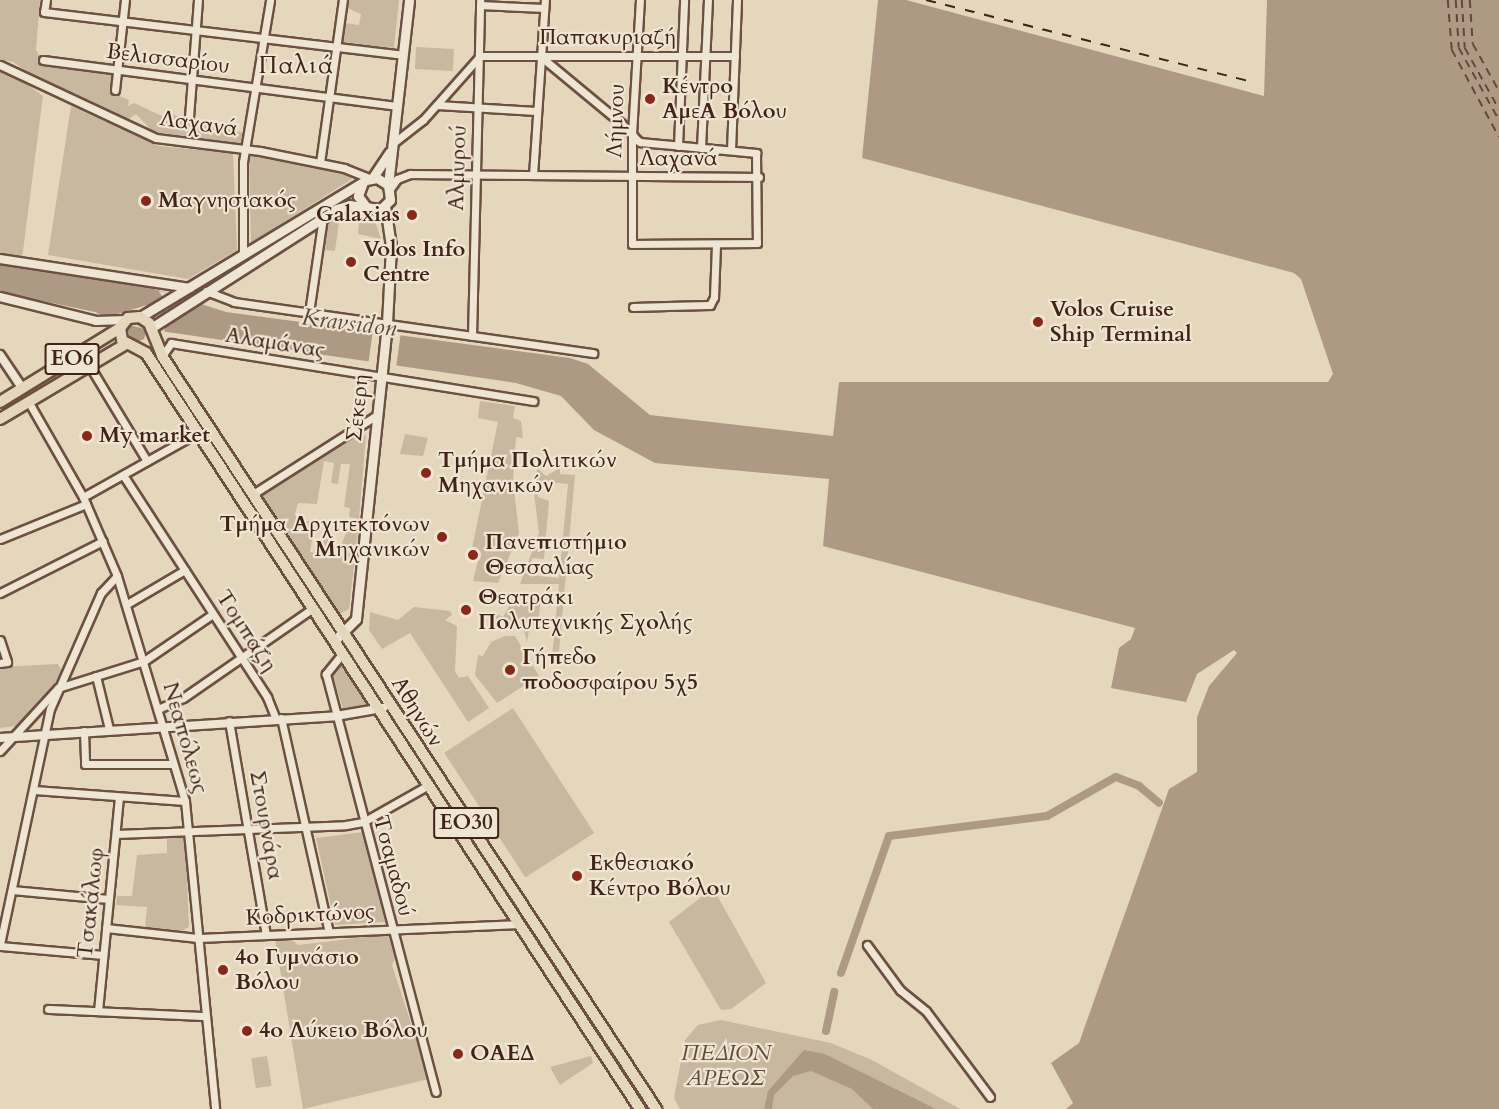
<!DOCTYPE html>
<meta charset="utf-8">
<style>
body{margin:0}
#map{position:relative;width:1499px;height:1109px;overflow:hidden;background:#e5d7bc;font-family:Cardo,serif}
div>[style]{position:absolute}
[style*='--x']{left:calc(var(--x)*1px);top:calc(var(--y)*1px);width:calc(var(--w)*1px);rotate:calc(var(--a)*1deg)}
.green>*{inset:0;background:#c9b8a0;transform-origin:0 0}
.water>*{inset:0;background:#ae9a84}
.pier>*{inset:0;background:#e5d7bc;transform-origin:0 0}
.canal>*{height:8px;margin:-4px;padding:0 4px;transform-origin:4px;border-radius:4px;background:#ae9a84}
.ferry>*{height:1.5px;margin-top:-0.75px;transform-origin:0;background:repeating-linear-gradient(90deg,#634738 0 8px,transparent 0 14px)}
.roads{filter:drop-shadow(2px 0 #6c5041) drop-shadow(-2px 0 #6c5041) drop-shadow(0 2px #6c5041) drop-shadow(0 -2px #6c5041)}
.minor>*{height:7px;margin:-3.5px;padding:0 3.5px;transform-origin:3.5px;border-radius:3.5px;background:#eee5d3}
.tertiary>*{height:8px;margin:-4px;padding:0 4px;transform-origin:4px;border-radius:4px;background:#eee5d3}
.secondary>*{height:9px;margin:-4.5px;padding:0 4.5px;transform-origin:4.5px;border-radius:4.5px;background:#eee5d3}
.primary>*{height:10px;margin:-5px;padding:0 5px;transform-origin:5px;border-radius:5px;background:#e5d7bc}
.rail>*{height:2px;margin-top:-1px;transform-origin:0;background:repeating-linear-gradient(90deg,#432318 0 10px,transparent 0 20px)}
.dots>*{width:16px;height:16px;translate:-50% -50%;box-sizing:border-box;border:3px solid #eee5d3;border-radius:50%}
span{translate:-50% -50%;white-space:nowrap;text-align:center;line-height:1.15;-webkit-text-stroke:4.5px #eee5d3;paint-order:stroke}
.shield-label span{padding:2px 4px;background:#eee5d3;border:2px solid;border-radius:4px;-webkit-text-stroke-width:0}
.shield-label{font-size:21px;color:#432318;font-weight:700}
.street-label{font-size:22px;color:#432318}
.poi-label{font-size:22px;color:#432318;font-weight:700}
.left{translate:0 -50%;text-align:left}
.right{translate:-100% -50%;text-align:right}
.park-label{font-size:22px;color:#64483a;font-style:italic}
.neighbourhood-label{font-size:24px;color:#432318;letter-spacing:1.5px}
.water-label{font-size:24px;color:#634738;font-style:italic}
</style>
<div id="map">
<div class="green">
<div style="clip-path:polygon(0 0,40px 0,36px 50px,43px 63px,114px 75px,112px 93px,129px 100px,128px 106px,134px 103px,164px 117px,166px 113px,247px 134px,245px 144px,153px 132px,136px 114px,127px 120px,56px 91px,13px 62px,0 59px)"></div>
<div style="clip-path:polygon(348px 0,399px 0,394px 48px,343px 42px,345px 23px,359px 25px,361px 14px,347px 8px)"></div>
<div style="left:416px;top:47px;width:38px;height:22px;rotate:3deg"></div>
<div style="clip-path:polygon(0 71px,9px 71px,43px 96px,22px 259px,0 256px)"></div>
<div style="clip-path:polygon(71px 106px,159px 146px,233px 153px,237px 250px,188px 279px,48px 255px)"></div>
<div style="clip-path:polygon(249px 153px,341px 171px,352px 179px,251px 243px)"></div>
<div style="clip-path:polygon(347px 213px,375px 221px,381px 239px,358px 234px,359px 220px,346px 219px)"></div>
<div style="clip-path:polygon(340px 214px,335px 251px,325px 250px,329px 219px)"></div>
<div style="clip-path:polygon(480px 401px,515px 406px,513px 418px,521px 421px,523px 438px,516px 437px,513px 481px,519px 533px,498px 583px,473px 581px,479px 556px,471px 553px,498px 422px,478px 418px)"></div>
<div style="clip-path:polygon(360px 432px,366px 436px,359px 519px,349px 517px,350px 508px,344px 507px,350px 464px,341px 464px,338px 484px,331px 483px,334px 463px,324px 461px,317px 504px,298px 503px,295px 515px,299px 520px,315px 522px,310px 552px,321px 554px,324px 533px,331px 534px,328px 555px,337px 557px,347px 530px,358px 531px,349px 609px,340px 614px,261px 494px)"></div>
<div style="clip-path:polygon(405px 434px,428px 438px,423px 456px,400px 454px)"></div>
<div style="clip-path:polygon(evenodd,537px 468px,546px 476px,560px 468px,560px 474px,575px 475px,558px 662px,551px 667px,559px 584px,520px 584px,539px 533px,532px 476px,536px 477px,537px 468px,539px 481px,568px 484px,559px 578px,530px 575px,532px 558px,544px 559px,549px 501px,538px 497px,539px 481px)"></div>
<div style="clip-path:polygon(533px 597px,541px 597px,538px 624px,530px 624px,527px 642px,523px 627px,515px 622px,501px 622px,500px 627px,488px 632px,497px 614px,503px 617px,509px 606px,503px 602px,531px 606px)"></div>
<div style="clip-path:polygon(414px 607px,450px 611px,452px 615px,445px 620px,457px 626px,455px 671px,459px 678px,468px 676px,489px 708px,468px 722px,410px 633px,382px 649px,369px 630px,370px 612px,398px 620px)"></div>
<div style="clip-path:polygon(505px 636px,515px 636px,539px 676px,497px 703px,475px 675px,478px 655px,483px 656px,491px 642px)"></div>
<div style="clip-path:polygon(340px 662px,367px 705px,365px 707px,343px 708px,331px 672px)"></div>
<div style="clip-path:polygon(58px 664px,62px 671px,55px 683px,16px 726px,0 728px,0 667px)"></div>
<div style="left:513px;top:708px;width:149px;height:82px;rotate:57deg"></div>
<div style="clip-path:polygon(363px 832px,385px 922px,335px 925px,316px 838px)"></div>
<div style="clip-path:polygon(185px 837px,189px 927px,180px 932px,145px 929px,147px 907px,116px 905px,117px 896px,132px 896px,137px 855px,167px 853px,167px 838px)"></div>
<div style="clip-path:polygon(713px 888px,766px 983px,731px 1009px,721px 1010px,669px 922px)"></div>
<div style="clip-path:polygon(391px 934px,397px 954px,392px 965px,429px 1079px,303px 1109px,275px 939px,290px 938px,298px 945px)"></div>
<div style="clip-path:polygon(721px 1020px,831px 1043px,872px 1060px,960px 1109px,680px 1109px,674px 1098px,685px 1040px,698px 1025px)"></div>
<div style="left:267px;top:1056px;width:30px;height:16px;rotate:81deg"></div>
<div style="clip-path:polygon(591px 1056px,593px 1063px,560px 1085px,550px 1067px)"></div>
</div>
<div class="water">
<div style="clip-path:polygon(878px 0,906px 0,1264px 96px,1267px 0,1499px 0,1499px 1109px,1066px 1109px,1073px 1103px,1051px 1063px,1079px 1043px,1169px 789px,1197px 772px,1197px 717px,1209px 686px,1237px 653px,1234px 650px,1197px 674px,1186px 702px,1111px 688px,1119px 648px,1131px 639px,1135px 628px,823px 546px,829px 479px,655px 463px,594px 430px,561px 396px,516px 383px,147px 329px,144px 339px,134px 343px,126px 329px,95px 312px,0 292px,0 262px,148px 287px,226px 312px,570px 358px,588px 364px,650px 415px,833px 436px,839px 382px,1328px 382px,1333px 374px,1301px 279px,1294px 273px,862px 158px)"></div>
<div style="clip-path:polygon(804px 1050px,825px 1054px,936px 1109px,873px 1109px,852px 1089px,811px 1071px,793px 1076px,774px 1095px,772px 1109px,764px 1109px,768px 1091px)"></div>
</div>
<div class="pier">
<div style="clip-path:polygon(159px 291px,202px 303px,168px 321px,163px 334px,104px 318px,157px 302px,163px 298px)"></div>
<div style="left:373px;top:330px;width:28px;height:36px;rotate:8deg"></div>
</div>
<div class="canal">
<div style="--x:841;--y:973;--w:145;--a:-70.7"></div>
<div style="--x:889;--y:836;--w:159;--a:-7.2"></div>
<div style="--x:1047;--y:816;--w:79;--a:-29.5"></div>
<div style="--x:1116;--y:777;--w:25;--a:21"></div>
<div style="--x:1139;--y:786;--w:26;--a:40"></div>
<div style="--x:826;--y:1031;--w:40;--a:-78"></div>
</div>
<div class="ferry">
<div style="--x:1448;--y:0;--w:50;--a:85.4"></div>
<div style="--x:1452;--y:50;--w:99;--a:61.6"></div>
<div style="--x:1456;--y:0;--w:48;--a:86.4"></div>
<div style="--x:1459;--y:48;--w:82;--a:60.9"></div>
<div style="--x:1462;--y:0;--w:48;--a:86.4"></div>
<div style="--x:1465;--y:48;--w:70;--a:60.9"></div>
<div style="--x:1470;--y:0;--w:44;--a:86.1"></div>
<div style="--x:1473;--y:44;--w:54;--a:61"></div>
</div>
<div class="roads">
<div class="minor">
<div style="--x:46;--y:0;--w:12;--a:99"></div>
<div style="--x:44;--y:12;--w:361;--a:6.8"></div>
<div style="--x:480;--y:5;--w:64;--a:2.7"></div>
<div style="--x:540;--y:56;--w:105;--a:39.6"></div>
<div style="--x:621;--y:123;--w:16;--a:45"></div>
<div style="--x:632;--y:134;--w:8;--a:50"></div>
<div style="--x:637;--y:140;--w:4;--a:34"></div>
<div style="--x:640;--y:142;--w:117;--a:5.4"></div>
<div style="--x:756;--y:153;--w:90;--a:89.4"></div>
<div style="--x:757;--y:243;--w:125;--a:179.5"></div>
<div style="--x:632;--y:244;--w:110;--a:-90"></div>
<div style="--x:632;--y:134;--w:134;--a:-86.6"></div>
<div style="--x:43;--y:60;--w:356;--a:7.4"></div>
<div style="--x:0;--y:65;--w:172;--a:25.1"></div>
<div style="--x:156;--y:138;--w:105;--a:7.1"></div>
<div style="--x:260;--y:151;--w:86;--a:11.4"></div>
<div style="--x:344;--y:168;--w:27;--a:22"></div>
<div style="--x:115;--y:90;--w:91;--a:-83.7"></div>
<div style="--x:437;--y:105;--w:99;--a:3.5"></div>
<div style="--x:189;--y:117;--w:117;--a:-85.6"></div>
<div style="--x:392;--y:144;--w:39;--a:-38"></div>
<div style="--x:423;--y:120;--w:86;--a:-48.3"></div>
<div style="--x:480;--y:56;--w:255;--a:0"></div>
<div style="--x:678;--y:146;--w:146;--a:-87.6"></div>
<div style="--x:701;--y:148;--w:148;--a:-87.3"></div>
<div style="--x:731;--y:150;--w:150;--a:-87.7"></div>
<div style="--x:320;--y:163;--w:165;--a:-82"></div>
<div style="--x:533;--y:175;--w:175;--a:-86.1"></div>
<div style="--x:390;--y:189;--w:12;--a:-55"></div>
<div style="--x:397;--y:179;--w:14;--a:-21"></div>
<div style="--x:410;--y:174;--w:349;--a:0.5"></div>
<div style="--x:243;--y:255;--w:93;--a:-90"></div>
<div style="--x:243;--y:162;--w:164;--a:-80.5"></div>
<div style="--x:206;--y:291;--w:30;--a:21"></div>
<div style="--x:234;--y:302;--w:363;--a:8.1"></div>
<div style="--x:633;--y:307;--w:77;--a:-1.5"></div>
<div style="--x:710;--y:305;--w:9;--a:-63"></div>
<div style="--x:714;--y:297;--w:53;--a:-87.8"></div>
<div style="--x:309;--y:313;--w:97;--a:-81.7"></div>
<div style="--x:472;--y:336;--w:336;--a:-88.6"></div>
<div style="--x:162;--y:356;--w:16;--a:-55"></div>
<div style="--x:171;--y:343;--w:367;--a:9.1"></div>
<div style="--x:89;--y:365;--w:112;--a:58.9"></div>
<div style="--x:28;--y:401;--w:111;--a:60.2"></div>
<div style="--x:83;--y:497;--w:86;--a:66.7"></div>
<div style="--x:117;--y:576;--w:235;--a:73.2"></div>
<div style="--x:185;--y:801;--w:309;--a:84.4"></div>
<div style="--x:123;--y:475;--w:265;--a:57"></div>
<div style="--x:267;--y:697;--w:24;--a:68"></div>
<div style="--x:253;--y:494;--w:147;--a:-32.5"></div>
<div style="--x:83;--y:497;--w:133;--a:-29.3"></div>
<div style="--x:0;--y:539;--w:93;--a:-22.1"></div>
<div style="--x:0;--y:593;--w:115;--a:-26.8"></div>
<div style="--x:127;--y:604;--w:67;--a:-30.4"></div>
<div style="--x:0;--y:640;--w:23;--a:72"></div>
<div style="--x:7;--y:662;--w:7;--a:172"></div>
<div style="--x:342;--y:654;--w:26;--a:129"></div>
<div style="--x:326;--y:674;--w:432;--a:75.3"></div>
<div style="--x:96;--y:676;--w:55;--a:76.2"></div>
<div style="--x:158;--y:709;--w:27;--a:-24"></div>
<div style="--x:183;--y:698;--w:158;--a:-34.7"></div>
<div style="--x:281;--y:718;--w:219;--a:77.4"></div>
<div style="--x:229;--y:721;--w:217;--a:80.2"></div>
<div style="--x:84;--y:731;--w:33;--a:88"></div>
<div style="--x:85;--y:764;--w:88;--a:0"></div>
<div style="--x:0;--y:751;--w:86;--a:-47.4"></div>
<div style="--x:58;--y:688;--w:90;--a:-17.4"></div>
<div style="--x:144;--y:661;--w:83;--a:-34.3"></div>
<div style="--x:34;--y:790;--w:151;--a:4.2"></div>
<div style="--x:116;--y:834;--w:230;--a:-2.2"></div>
<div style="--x:346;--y:825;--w:17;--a:-10"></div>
<div style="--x:363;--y:822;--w:73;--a:-29.4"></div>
<div style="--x:12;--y:890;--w:97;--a:5.3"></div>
<div style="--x:106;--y:928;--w:92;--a:6.3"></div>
<div style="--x:197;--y:938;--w:320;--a:-2.5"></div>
<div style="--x:0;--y:944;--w:240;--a:-78"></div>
<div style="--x:50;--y:709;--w:127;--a:-66.3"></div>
<div style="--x:101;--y:593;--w:23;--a:-47"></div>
<div style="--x:867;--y:945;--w:56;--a:53.7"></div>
<div style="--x:900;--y:990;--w:33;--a:39"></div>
<div style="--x:926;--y:1011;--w:107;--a:53.3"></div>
<div style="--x:0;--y:946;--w:103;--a:5"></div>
<div style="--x:48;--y:1009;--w:156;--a:2.6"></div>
<div style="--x:98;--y:1011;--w:214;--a:-84.4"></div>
</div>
<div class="tertiary">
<div style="--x:0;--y:259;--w:192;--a:8.7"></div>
<div style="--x:0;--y:297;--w:99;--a:14"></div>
<div style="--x:96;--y:321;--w:30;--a:-2"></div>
<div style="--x:0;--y:355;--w:40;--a:56"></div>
<div style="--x:0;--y:738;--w:337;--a:-3.7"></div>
<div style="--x:336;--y:716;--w:48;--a:-9.7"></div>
</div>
<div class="secondary">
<div style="--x:373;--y:177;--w:30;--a:-56"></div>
<div style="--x:363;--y:182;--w:15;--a:110"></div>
<div style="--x:358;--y:196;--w:15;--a:53"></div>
<div style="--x:388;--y:185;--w:186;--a:-83.5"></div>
<div style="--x:140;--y:317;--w:264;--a:-31.2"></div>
<div style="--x:366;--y:180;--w:11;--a:-10"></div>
<div style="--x:377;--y:178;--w:13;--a:32"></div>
<div style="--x:388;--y:185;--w:15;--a:82"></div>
<div style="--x:390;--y:200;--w:13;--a:135"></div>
<div style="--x:381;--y:209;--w:31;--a:-173"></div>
<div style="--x:350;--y:205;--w:14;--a:163"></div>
<div style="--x:337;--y:209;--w:221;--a:147.4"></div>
<div style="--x:334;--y:641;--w:31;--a:-45"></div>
<div style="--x:356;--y:619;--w:298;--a:-84"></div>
<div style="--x:387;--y:323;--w:77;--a:-87"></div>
<div style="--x:391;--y:246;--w:40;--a:-98.5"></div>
</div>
<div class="primary">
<div style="--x:0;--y:402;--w:141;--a:-31.7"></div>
<div style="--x:0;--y:419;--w:147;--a:-30.8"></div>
<div style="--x:640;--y:1109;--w:903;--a:-123.16"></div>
<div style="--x:146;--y:353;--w:27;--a:-152"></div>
<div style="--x:122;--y:340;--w:12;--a:-99"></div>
<div style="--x:120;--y:328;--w:13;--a:-51"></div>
<div style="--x:128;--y:318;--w:12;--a:-5"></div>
<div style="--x:140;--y:317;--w:11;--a:34"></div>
<div style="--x:149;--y:323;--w:35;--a:68"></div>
<div style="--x:162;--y:356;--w:901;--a:56.73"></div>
</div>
</div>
<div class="rail">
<div style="--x:926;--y:0;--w:332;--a:14.1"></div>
</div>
<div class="dots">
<div style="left:650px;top:99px;background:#8f2418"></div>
<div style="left:146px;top:201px;background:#8f2418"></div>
<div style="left:412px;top:215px;background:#8f2418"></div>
<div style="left:351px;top:262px;background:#8f2418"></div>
<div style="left:1038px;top:322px;background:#8f2418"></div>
<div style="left:87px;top:436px;background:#8f2418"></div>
<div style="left:426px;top:473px;background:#8f2418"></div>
<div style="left:442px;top:537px;background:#8f2418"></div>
<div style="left:473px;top:555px;background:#8f2418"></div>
<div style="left:466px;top:610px;background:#8f2418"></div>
<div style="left:510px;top:670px;background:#8f2418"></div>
<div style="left:577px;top:876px;background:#8f2418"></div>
<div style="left:223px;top:970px;background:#8f2418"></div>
<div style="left:247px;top:1031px;background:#8f2418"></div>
<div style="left:458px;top:1054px;background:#8f2418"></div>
</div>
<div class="shield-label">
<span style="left:72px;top:359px">ΕΟ6</span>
<span style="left:466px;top:823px">ΕΟ30</span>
</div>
<div class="street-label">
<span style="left:608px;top:38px">Παπακυριαζή</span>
<span style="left:168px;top:59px;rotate:7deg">Βελισσαρίου</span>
<span style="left:616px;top:121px;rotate:-88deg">Λήμνου</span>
<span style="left:199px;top:124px;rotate:8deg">Λαχανά</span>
<span style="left:679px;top:159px">Λαχανά</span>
<span style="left:458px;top:168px;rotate:-88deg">Αλμυρού</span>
<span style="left:275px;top:343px;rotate:9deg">Αλαμάνας</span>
<span style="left:358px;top:408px;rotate:-84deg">Σέκερη</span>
<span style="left:246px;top:631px;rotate:57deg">Τομπάζη</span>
<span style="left:417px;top:712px;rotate:58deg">Αθηνών</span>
<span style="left:185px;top:738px;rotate:74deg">Νεαπόλεως</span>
<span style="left:266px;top:825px;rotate:80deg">Στουρνάρα</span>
<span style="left:393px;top:866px;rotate:75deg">Τσαμαδού</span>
<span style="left:91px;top:903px;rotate:-84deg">Τσακάλωφ</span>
<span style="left:310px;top:915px;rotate:-3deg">Κοδρικτώνος</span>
</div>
<div class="poi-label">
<span class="left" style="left:662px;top:99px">Κέντρο<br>ΑμεΑ Βόλου</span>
<span class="left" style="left:158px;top:201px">Μαγνησιακός</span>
<span class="right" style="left:400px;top:215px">Galaxias</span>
<span class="left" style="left:363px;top:262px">Volos Info<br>Centre</span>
<span class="left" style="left:1050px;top:322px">Volos Cruise<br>Ship Terminal</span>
<span class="left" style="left:99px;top:436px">My market</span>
<span class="left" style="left:438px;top:473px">Τμήμα Πολιτικών<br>Μηχανικών</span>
<span class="right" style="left:430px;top:537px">Τμήμα Αρχιτεκτόνων<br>Μηχανικών</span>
<span class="left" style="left:485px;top:555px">Πανεπιστήμιο<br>Θεσσαλίας</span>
<span class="left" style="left:478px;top:610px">Θεατράκι<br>Πολυτεχνικής Σχολής</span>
<span class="left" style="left:522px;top:670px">Γήπεδο<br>ποδοσφαίρου 5χ5</span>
<span class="left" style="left:589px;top:876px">Εκθεσιακό<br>Κέντρο Βόλου</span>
<span class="left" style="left:235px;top:970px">4ο Γυμνάσιο<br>Βόλου</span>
<span class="left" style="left:259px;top:1031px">4ο Λύκειο Βόλου</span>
<span class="left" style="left:470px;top:1054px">ΟΑΕΔ</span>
</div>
<div class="park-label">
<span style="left:726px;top:1066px">ΠΕΔΙΟΝ<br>ΑΡΕΩΣ</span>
</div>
<div class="neighbourhood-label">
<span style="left:297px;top:66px">Παλιά</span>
</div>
<div class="water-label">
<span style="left:349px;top:323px;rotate:7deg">Kravsidon</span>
</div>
</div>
